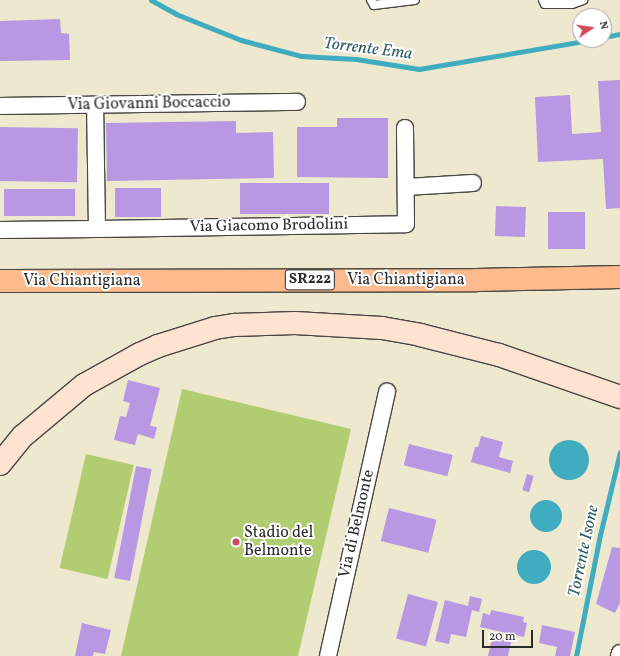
<!DOCTYPE html>
<style>
body{margin:0}
#map{position:relative;width:620px;height:656px;overflow:hidden;background:#ede8ce;font-family:Vollkorn,serif}
div>[style]{position:absolute}
[style*='--x']{left:calc(var(--x)*1px);top:calc(var(--y)*1px);width:calc(var(--w)*1px);rotate:calc(var(--a)*1deg)}
.green>*{inset:0;background:#b2cc72;transform-origin:0 0}
.water>*{inset:0;background:#40acbf}
.round{border-radius:50%}
.stream>*{height:5px;margin:-2.5px;padding:0 2.5px;transform-origin:2.5px;border-radius:2.5px;background:#40acbf}
.building>*{inset:0;background:#b898e2;transform-origin:0 0}
.roads{filter:drop-shadow(1px 0 #484743) drop-shadow(-1px 0 #484743) drop-shadow(0 1px #484743) drop-shadow(0 -1px #484743)}
.service>*{height:8px;margin:-4px;padding:0 4px;transform-origin:4px;border-radius:4px;background:#fff}
.minor>*{height:16px;margin:-8px;padding:0 8px;transform-origin:8px;border-radius:8px;background:#fff}
.secondary>*{height:22px;margin:-11px;padding:0 11px;transform-origin:11px;border-radius:11px;background:#fee3d1}
.primary>*{height:22px;margin:-11px;padding:0 11px;transform-origin:11px;border-radius:11px;background:#fcba8d}
.dots>*{width:11px;height:11px;translate:-50% -50%;box-sizing:border-box;border:2px solid #fff;border-radius:50%}
span{translate:-50% -50%;white-space:nowrap;text-align:center;line-height:1.15;-webkit-text-stroke:4px #fff;paint-order:stroke}
.shield-label span{padding:1px 3px;background:#fff;border:1px solid;border-radius:3px;-webkit-text-stroke-width:0}
.shield-label{font-size:15px;color:#2b2b2b;font-weight:700}
.street-label{font-size:16px;color:#2b2b2b}
.poi-label{font-size:16px;color:#2b2b2b}
.left{translate:0 -50%;text-align:left}
.water-label{font-size:17px;color:#335f66;font-style:italic}
.north{position:absolute;left:572px;top:8px;width:40px;height:40px;box-sizing:border-box;background:#fff;border:1px solid #aaa;border-radius:50%;rotate:77deg;font-size:11px;font-weight:700;line-height:16px;text-align:center;color:#2b2b2b}
.north::after{content:'';display:block;margin:auto;width:14px;height:18px;background:#d1495b;clip-path:polygon(50% 0,100% 100%,50% 72%,0 100%)}
.scale{position:absolute;left:482px;top:630px;width:51px;height:18px;box-sizing:border-box;border:2px solid #2b2b2b;border-top:0;padding-left:5px;font-size:12px;line-height:14px;white-space:nowrap;color:#2b2b2b;-webkit-text-stroke:3px #fff;paint-order:stroke}
</style>
<div id="map">
<div class="green">
<div style="clip-path:polygon(182px 389px,351px 429px,298px 656px,121px 656px)"></div>
<div style="left:86px;top:454px;width:49px;height:117px;rotate:13deg"></div>
</div>
<div class="water">
<div class="round" style="left:549px;top:440px;width:40px;height:40px"></div>
<div class="round" style="left:530px;top:500px;width:32px;height:32px"></div>
<div class="round" style="left:517px;top:550px;width:34px;height:34px"></div>
</div>
<div class="stream">
<div style="--x:151;--y:0;--w:29;--a:29"></div>
<div style="--x:176;--y:14;--w:70;--a:21.8"></div>
<div style="--x:241;--y:40;--w:62;--a:14.9"></div>
<div style="--x:301;--y:56;--w:55;--a:3.1"></div>
<div style="--x:356;--y:59;--w:64;--a:9"></div>
<div style="--x:419;--y:69;--w:173;--a:-9.6"></div>
<div style="--x:604;--y:37;--w:16;--a:-11"></div>
<div style="--x:576;--y:656;--w:123;--a:-78.8"></div>
<div style="--x:600;--y:535;--w:85;--a:-76.5"></div>
</div>
<div class="building">
<div style="clip-path:polygon(60px 19px,61px 33px,69px 34px,70px 60px,0 61px,0 21px)"></div>
<div style="clip-path:polygon(620px 80px,620px 208px,606px 209px,603px 159px,538px 162px,535px 97px,570px 95px,572px 134px,601px 132px,598px 81px)"></div>
<div style="clip-path:polygon(337px 118px,388px 118px,388px 178px,297px 177px,297px 127px,337px 127px)"></div>
<div style="clip-path:polygon(236px 121px,236px 133px,273px 132px,274px 178px,107px 181px,106px 123px)"></div>
<div style="left:0;top:127px;width:78px;height:54px;rotate:1deg"></div>
<div style="left:240px;top:183px;width:89px;height:31px"></div>
<div style="left:115px;top:188px;width:46px;height:29px"></div>
<div style="left:4px;top:189px;width:71px;height:27px"></div>
<div style="left:496px;top:206px;width:30px;height:30px;rotate:2deg"></div>
<div style="left:548px;top:212px;width:37px;height:37px"></div>
<div style="clip-path:polygon(128px 380px,160px 388px,150px 426px,157px 427px,154px 439px,138px 434px,135px 445px,114px 440px,120px 416px,126px 417px,130px 403px,123px 401px)"></div>
<div style="clip-path:polygon(481px 436px,503px 442px,499px 457px,513px 461px,510px 473px,471px 462px,475px 447px,478px 447px)"></div>
<div style="left:409px;top:444px;width:45px;height:22px;rotate:14deg"></div>
<div style="left:136px;top:466px;width:16px;height:114px;rotate:11deg"></div>
<div style="left:527px;top:474px;width:7px;height:17px;rotate:16deg"></div>
<div style="left:389px;top:508px;width:49px;height:34px;rotate:14deg"></div>
<div style="clip-path:polygon(612px 547px,620px 548px,620px 603px,615px 613px,596px 604px)"></div>
<div style="left:408px;top:594px;width:31px;height:46px;rotate:15deg"></div>
<div style="clip-path:polygon(470px 596px,482px 599px,479px 612px,472px 610px,466px 637px,451px 634px,449px 644px,435px 641px,445px 600px,468px 606px)"></div>
<div style="clip-path:polygon(491px 610px,524px 617px,523px 622px,527px 623px,524px 637px,480px 627px,483px 613px,490px 615px)"></div>
<div style="clip-path:polygon(82px 623px,111px 630px,105px 654px,94px 652px,93px 656px,75px 656px)"></div>
<div style="clip-path:polygon(542px 625px,575px 632px,570px 656px,555px 656px,557px 647px,539px 643px)"></div>
<div style="clip-path:polygon(492px 638px,511px 642px,508px 656px,488px 656px)"></div>
</div>
<div class="roads">
<div class="service">
<div style="--x:371;--y:0;--w:6;--a:59"></div>
<div style="--x:374;--y:5;--w:41;--a:-7"></div>
<div style="--x:543;--y:0;--w:4;--a:63"></div>
<div style="--x:545;--y:4;--w:27;--a:0"></div>
<div style="--x:572;--y:4;--w:12;--a:-20"></div>
</div>
<div class="minor">
<div style="--x:0;--y:106;--w:297;--a:-0.8"></div>
<div style="--x:406;--y:187;--w:67;--a:-3.4"></div>
<div style="--x:97;--y:229;--w:309;--a:-0.9"></div>
<div style="--x:406;--y:224;--w:96;--a:-90.6"></div>
<div style="--x:0;--y:230;--w:97;--a:-0.6"></div>
<div style="--x:97;--y:229;--w:124;--a:-90.9"></div>
<div style="--x:328;--y:656;--w:271;--a:-77.4"></div>
<div style="--x:619;--y:656;--w:3;--a:-72"></div>
</div>
<div class="secondary">
<div style="--x:0;--y:464;--w:36;--a:-51"></div>
<div style="--x:23;--y:436;--w:80;--a:-39.9"></div>
<div style="--x:84;--y:385;--w:64;--a:-29"></div>
<div style="--x:140;--y:354;--w:20;--a:-24"></div>
<div style="--x:158;--y:346;--w:60;--a:-17.5"></div>
<div style="--x:215;--y:328;--w:20;--a:-9"></div>
<div style="--x:235;--y:325;--w:60;--a:-1.9"></div>
<div style="--x:295;--y:323;--w:87;--a:3.3"></div>
<div style="--x:382;--y:328;--w:39;--a:10"></div>
<div style="--x:420;--y:335;--w:81;--a:14.2"></div>
<div style="--x:499;--y:355;--w:128;--a:19.1"></div>
</div>
<div class="primary">
<div style="--x:0;--y:281;--w:476;--a:-0.1"></div>
<div style="--x:476;--y:280;--w:144;--a:-1.2"></div>
</div>
</div>
<div class="dots">
<div style="left:236px;top:542px;background:#d1495b"></div>
</div>
<div class="shield-label">
<span style="left:310px;top:280px">SR222</span>
</div>
<div class="street-label">
<span style="left:149px;top:104px;rotate:-1deg">Via Giovanni Boccaccio</span>
<span style="left:269px;top:226px;rotate:-1deg">Via Giacomo Brodolini</span>
<span style="left:406px;top:280px">Via Chiantigiana</span>
<span style="left:82px;top:281px">Via Chiantigiana</span>
<span style="left:357px;top:524px;rotate:-77deg">Via di Belmonte</span>
</div>
<div class="poi-label">
<span class="left" style="left:244px;top:542px">Stadio del<br>Belmonte</span>
</div>
<div class="water-label">
<span style="left:368px;top:49px;rotate:7deg">Torrente Ema</span>
<span style="left:584px;top:551px;rotate:-78deg">Torrente Isone</span>
</div>
<div class="north">N</div>
<div class="scale">20 m</div>
</div>
